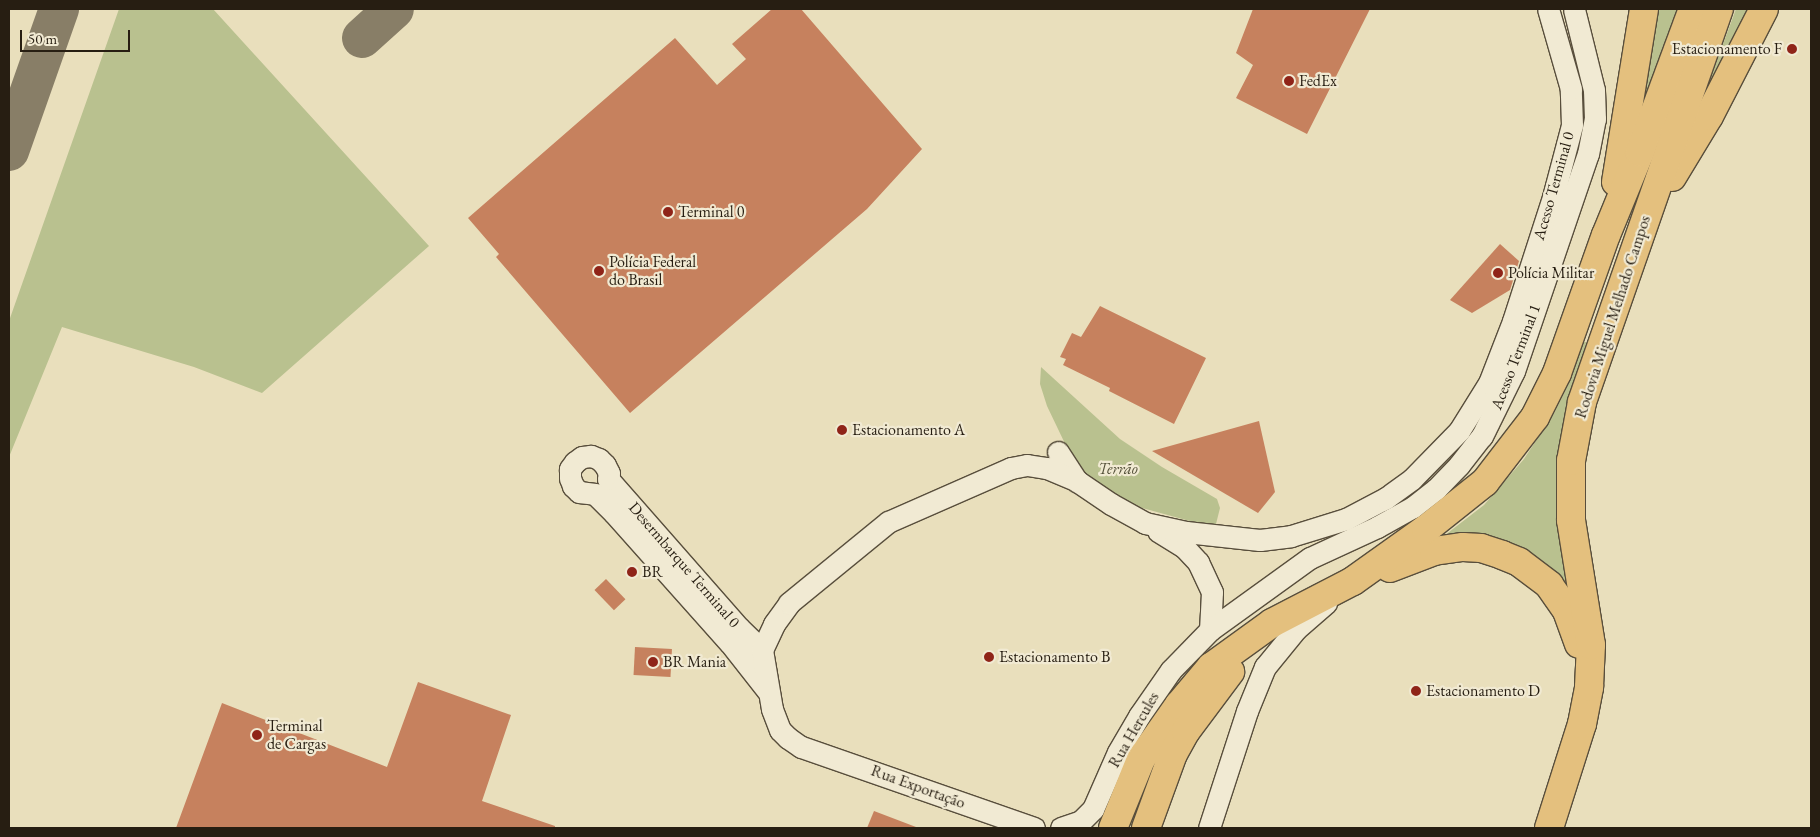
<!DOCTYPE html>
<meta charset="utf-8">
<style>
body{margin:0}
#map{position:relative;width:1820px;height:837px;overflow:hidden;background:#e9dfbc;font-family:"EB Garamond",serif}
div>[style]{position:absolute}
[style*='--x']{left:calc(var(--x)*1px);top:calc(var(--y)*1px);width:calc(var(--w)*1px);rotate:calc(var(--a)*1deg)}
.green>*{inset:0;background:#b9c18f}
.taxiway>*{height:40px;margin:-20px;padding:0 20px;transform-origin:20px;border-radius:20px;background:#887e67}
.building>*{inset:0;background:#c6815e;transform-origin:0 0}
.roads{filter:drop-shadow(1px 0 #584e3c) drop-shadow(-1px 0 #584e3c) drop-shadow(0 1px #584e3c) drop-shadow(0 -1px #584e3c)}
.minor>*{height:21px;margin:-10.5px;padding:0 10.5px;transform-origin:10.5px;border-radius:10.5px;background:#f1ead3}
.major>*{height:28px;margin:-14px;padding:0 14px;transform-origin:14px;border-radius:14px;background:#e4c07e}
.dots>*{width:14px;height:14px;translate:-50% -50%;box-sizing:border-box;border:2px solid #f1ead3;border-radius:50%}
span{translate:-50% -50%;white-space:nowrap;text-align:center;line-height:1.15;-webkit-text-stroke:4.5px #f1ead3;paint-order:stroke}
.poi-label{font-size:16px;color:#271e12}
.right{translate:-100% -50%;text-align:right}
.left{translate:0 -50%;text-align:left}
.street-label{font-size:16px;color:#271e12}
.park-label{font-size:16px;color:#534f38;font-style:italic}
.frame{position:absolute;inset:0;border:10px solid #271e12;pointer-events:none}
.scale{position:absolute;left:20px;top:30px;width:110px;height:22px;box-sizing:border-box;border:2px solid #271e12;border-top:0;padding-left:6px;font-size:15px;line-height:18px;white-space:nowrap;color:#271e12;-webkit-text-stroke:4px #f1ead3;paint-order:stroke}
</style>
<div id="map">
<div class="green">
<div style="clip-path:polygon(119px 9px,213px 9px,429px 246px,262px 393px,194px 367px,62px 327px,9px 457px,9px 321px)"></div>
<div style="clip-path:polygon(1655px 9px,1684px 9px,1644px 130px,1636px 117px)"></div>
<div style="clip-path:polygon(1736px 9px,1756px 9px,1696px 117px)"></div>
<div style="clip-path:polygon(1583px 342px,1586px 342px,1586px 344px,1571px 394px,1561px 543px,1566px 587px,1440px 539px,1484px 505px,1524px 459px,1554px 413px,1567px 387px)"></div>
<div style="clip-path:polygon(1041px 367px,1120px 439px,1162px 467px,1217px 499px,1220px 508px,1215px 528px,1135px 506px,1106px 493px,1086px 474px,1069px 452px,1047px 406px,1040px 384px)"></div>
</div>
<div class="taxiway">
<div style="--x:362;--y:38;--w:43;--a:-42.2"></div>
<div style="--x:9;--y:151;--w:151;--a:-70.6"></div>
</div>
<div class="building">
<div style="clip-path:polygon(772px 9px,801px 9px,922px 149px,867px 209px,630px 413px,496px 257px,499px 254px,468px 218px,675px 38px,717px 85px,746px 59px,732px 44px)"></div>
<div style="clip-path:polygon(1253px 9px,1370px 9px,1307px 134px,1236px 98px,1253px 65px,1236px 53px)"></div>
<div style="clip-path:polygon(1500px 244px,1519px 261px,1510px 290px,1472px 313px,1450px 300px)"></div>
<div style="clip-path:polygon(1100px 306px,1206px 358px,1174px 424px,1109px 391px,1110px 388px,1063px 365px,1066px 359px,1060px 357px,1072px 333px,1081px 337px)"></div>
<div style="clip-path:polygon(1259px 421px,1275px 492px,1258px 513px,1152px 451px)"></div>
<div style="left:606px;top:579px;width:28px;height:16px;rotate:46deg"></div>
<div style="left:635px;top:647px;width:37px;height:28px;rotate:3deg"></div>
<div style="clip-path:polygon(418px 682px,511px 715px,482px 801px,555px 826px,555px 828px,176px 828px,222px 703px,387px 767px)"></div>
<div style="clip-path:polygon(874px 811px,916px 827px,916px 828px,867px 828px)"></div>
</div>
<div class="roads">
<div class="minor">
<div style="--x:1058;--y:452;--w:35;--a:57"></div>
<div style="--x:1158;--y:531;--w:31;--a:32"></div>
<div style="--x:1184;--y:547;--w:21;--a:47"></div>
<div style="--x:1198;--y:562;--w:33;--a:65"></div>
<div style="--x:1212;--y:592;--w:38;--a:93"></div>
<div style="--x:762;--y:650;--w:32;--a:-136"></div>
<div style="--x:739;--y:628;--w:198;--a:-131.3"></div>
<div style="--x:608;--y:479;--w:6;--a:-81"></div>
<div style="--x:609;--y:473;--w:9;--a:-117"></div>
<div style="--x:605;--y:465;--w:8;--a:-135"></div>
<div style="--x:599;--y:459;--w:9;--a:-159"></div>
<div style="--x:591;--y:456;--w:9;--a:174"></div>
<div style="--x:582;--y:457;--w:9;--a:144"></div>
<div style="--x:575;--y:462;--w:9;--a:126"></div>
<div style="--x:570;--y:469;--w:9;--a:90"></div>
<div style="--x:570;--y:478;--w:9;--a:69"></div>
<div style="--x:573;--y:486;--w:8;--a:45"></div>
<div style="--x:579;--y:492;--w:16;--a:7"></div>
<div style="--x:595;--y:494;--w:27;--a:45"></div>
<div style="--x:614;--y:513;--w:174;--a:48.3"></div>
<div style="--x:730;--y:643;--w:60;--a:51.8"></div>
<div style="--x:1034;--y:828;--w:247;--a:-160.8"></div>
<div style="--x:801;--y:747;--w:16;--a:-145"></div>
<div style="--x:788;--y:738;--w:11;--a:-135"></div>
<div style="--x:780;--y:730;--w:22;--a:-111"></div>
<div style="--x:772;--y:709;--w:60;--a:-99.6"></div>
<div style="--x:762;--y:650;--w:29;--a:-65"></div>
<div style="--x:774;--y:624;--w:26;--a:-54"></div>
<div style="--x:789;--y:603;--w:128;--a:-39.3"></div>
<div style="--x:888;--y:522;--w:134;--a:-23.7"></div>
<div style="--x:1011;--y:468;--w:16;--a:-11"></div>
<div style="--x:1027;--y:465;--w:20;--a:9"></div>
<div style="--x:1047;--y:468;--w:33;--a:23"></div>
<div style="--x:1077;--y:481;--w:41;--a:34.1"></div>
<div style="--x:1111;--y:504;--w:39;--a:29"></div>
<div style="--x:1145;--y:523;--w:42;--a:12.4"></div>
<div style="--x:1186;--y:532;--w:74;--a:6.2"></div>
<div style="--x:1260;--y:540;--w:31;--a:-7"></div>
<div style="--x:1291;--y:536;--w:58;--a:-17.2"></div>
<div style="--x:1346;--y:519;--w:45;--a:-27.7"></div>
<div style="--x:1386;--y:498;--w:32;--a:-36"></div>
<div style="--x:1412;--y:479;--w:67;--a:-45.6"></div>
<div style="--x:1459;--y:431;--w:57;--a:-58"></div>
<div style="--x:1489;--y:383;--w:66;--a:-68.8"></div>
<div style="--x:1513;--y:321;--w:130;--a:-72.1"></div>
<div style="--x:1553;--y:197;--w:74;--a:-75.2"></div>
<div style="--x:1572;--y:125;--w:36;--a:-92"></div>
<div style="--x:1571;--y:89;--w:83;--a:-106"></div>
<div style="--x:1061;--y:828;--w:21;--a:-19"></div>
<div style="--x:1081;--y:821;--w:17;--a:-45"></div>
<div style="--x:1093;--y:809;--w:62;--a:-66.3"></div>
<div style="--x:1118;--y:752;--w:42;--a:-59.7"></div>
<div style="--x:1139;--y:716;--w:56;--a:-55.2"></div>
<div style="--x:1171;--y:670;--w:56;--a:-45.7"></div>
<div style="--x:1210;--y:630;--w:123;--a:-35.8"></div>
<div style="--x:1310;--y:558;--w:74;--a:-24.8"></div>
<div style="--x:1377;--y:527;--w:41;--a:-29.1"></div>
<div style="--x:1413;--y:507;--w:29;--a:-38"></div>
<div style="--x:1436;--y:489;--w:33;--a:-46"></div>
<div style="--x:1459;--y:465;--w:37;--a:-52"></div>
<div style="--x:1482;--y:436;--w:72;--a:-63.8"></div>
<div style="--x:1514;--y:371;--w:229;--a:-71.2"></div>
<div style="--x:1588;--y:154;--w:36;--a:-79"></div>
<div style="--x:1595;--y:119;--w:29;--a:-92"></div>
<div style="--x:1594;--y:90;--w:83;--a:-103.9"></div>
<div style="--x:1209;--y:828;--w:123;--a:-72"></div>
<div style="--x:1247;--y:711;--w:48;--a:-67.8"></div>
<div style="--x:1265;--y:667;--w:49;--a:-50.8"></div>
<div style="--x:1296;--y:629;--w:40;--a:-41"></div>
</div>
<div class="major">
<div style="--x:1672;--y:177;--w:71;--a:-58.8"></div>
<div style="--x:1709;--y:116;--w:120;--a:-62.8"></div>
<div style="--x:1616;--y:182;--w:175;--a:-80.8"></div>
<div style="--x:1390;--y:568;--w:47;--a:-21.1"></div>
<div style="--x:1434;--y:551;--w:29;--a:-8"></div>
<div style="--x:1463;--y:547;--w:18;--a:3"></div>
<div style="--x:1481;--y:548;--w:22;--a:18"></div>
<div style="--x:1502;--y:555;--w:18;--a:22"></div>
<div style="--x:1519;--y:562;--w:38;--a:37"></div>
<div style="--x:1549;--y:585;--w:32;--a:55"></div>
<div style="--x:1567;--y:611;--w:35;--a:70"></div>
<div style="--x:1113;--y:828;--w:74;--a:-67.9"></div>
<div style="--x:1141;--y:759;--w:66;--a:-54.9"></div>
<div style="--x:1179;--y:705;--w:50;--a:-49.9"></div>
<div style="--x:1211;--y:667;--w:75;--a:-35.8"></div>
<div style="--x:1272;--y:623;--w:91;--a:-27.4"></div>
<div style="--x:1353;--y:581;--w:90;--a:-35.5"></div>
<div style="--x:1426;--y:529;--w:75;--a:-38.5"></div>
<div style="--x:1485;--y:482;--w:82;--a:-52.4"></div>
<div style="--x:1535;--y:417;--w:49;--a:-63.4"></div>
<div style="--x:1557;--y:373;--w:146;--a:-70.5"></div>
<div style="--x:1606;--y:235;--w:90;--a:-67.7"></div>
<div style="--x:1640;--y:152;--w:153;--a:-69.7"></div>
<div style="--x:1146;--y:828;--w:79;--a:-70"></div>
<div style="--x:1173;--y:754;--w:26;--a:-61"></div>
<div style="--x:1186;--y:731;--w:74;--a:-53.3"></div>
<div style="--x:1549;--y:828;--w:109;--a:-72.4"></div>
<div style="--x:1582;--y:724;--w:38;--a:-79"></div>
<div style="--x:1589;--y:687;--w:42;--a:-87.3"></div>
<div style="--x:1591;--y:645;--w:127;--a:-99.1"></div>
<div style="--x:1571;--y:520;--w:59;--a:-90"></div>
<div style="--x:1571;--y:461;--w:60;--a:-79.4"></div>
<div style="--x:1582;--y:402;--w:416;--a:-70.8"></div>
</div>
</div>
<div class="dots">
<div style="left:1792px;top:49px;background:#8f2418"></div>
<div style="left:1289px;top:81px;background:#8f2418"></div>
<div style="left:668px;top:212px;background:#8f2418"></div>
<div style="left:599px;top:271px;background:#8f2418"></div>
<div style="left:1498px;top:273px;background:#8f2418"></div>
<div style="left:842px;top:430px;background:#8f2418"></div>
<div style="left:632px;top:572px;background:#8f2418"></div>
<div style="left:989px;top:657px;background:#8f2418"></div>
<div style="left:653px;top:662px;background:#8f2418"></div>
<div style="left:1416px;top:691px;background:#8f2418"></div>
<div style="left:257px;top:735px;background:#8f2418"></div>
</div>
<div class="poi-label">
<span class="right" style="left:1782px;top:49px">Estacionamento F</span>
<span class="left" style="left:1299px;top:81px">FedEx</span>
<span class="left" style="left:678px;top:212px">Terminal 0</span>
<span class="left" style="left:609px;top:271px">Polícia Federal<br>do Brasil</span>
<span class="left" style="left:1508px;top:273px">Polícia Militar</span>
<span class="left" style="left:852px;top:430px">Estacionamento A</span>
<span class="left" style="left:642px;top:572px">BR</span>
<span class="left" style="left:999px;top:657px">Estacionamento B</span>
<span class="left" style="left:663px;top:662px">BR Mania</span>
<span class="left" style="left:1426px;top:691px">Estacionamento D</span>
<span class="left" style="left:267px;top:735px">Terminal<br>de Cargas</span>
</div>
<div class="street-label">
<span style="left:1554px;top:186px;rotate:-74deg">Acesso Terminal 0</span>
<span style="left:1613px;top:317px;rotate:-72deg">Rodovia Miguel Melhado Campos</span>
<span style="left:1516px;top:357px;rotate:-69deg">Acesso Terminal 1</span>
<span style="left:684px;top:565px;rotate:49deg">Desermbarque Terminal 0</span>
<span style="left:1134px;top:730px;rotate:-60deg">Rua Hercules</span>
<span style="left:918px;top:787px;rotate:20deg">Rua Exportação</span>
</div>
<div class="park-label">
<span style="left:1118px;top:469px">Terrão</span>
</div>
<div class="frame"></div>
<div class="scale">50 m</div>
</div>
